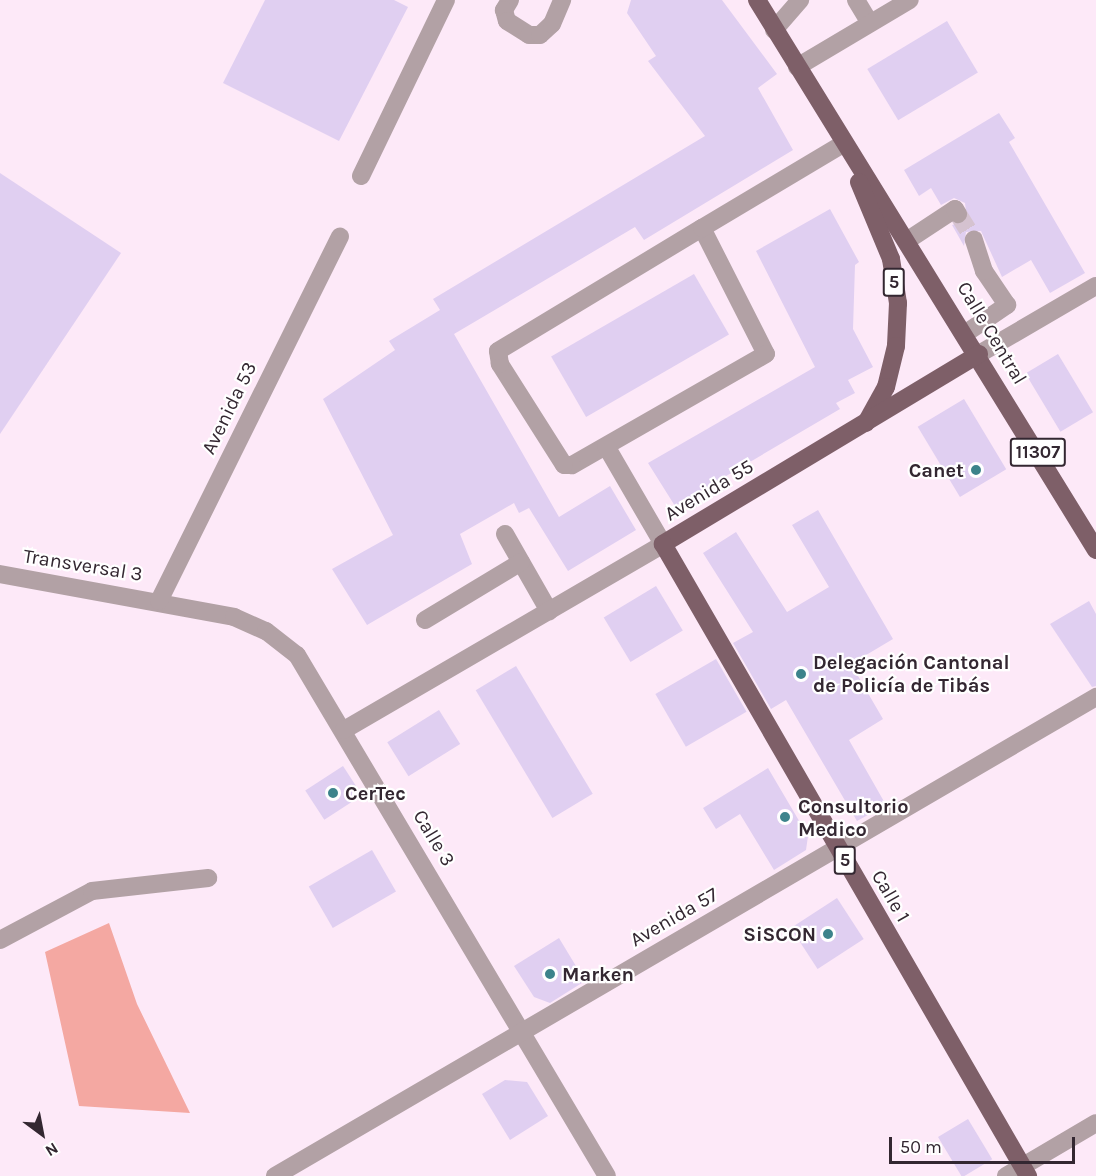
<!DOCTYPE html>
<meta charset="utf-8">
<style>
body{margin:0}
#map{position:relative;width:1096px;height:1176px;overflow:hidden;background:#fde9f8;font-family:Karla,sans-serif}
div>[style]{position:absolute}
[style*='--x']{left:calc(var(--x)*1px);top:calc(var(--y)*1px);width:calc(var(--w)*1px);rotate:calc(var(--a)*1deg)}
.green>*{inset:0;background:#f4a8a2}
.building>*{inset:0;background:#e0cff1;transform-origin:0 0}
.minor-tunnel>*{height:18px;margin-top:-9px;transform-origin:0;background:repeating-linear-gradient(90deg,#d5c2d0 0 18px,transparent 0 27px)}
.minor>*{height:18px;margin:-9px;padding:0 9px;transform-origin:9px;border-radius:9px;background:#b2a1a5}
.major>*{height:18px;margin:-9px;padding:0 9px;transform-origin:9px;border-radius:9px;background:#7e5f68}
.dots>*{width:16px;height:16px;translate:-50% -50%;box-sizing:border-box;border:3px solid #fff;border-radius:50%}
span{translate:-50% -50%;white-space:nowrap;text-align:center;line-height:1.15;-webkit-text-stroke:4.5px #fff;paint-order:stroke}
.shield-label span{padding:2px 4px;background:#fff;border:2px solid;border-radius:4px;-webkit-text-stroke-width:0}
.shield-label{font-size:18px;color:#332731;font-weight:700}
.street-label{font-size:20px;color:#332731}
.poi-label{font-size:20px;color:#332731;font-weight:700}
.right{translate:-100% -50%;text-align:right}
.left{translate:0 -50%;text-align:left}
.north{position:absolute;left:12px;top:1104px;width:60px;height:60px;-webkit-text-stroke:4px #fff;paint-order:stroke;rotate:148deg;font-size:16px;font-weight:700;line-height:24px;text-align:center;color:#332731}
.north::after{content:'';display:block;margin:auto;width:21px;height:27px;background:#332731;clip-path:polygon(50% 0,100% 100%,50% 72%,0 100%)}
.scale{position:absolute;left:889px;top:1137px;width:186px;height:27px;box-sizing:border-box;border:3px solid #332731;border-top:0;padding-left:8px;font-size:18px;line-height:21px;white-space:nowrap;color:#332731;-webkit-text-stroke:4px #fff;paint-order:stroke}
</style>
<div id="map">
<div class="green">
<div style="clip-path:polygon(109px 923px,137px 1004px,190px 1113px,79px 1106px,45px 952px)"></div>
</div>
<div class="building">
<div style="clip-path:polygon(265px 0,394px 0,408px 7px,339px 141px,223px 83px)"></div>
<div style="clip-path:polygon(631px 0,722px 0,777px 74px,758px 88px,793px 150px,644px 240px,635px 227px,454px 334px,559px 517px,610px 486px,636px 530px,568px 571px,529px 508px,519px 513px,514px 503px,460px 534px,472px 564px,367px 625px,332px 569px,393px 535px,323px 399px,395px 350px,389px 341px,440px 310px,433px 299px,705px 136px,648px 61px,656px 56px,627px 13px)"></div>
<div style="left:947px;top:21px;width:60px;height:93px;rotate:59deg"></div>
<div style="clip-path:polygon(999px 113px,1015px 138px,1009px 142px,1085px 273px,1050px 293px,1031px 260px,1002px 277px,981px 231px,966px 232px,964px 246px,952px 225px,967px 220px,965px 203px,954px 198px,941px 205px,931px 188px,919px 196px,904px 170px)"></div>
<div style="clip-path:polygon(0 173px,121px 253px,0 434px)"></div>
<div style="clip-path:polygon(830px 209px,859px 262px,855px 265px,853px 329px,873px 367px,848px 380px,855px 393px,836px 403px,840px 409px,675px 506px,648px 463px,815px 367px,756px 251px)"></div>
<div style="left:694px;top:274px;width:70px;height:165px;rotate:60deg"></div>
<div style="left:1058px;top:354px;width:68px;height:38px;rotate:59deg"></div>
<div style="left:964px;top:399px;width:82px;height:54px;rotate:59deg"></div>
<div style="clip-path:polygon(818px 510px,893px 639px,851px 664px,883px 719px,849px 740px,886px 805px,857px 821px,786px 700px,771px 709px,733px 643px,753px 632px,703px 553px,736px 532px,787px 612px,829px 587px,792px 525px)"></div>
<div style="left:656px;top:586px;width:52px;height:61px;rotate:59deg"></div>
<div style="clip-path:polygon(1089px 601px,1096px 614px,1096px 686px,1092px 687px,1050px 624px)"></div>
<div style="left:716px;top:659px;width:61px;height:70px;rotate:60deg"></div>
<div style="left:516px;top:666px;width:149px;height:47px;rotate:59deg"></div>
<div style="left:439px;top:710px;width:40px;height:61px;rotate:58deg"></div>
<div style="left:343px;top:766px;width:35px;height:45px;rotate:57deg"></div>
<div style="clip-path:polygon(768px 768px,808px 836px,806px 850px,774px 870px,740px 814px,716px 829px,703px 808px)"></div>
<div style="left:372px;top:850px;width:48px;height:73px;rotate:60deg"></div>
<div style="left:837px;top:898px;width:49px;height:55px;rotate:57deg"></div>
<div style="clip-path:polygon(559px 938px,585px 981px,550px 1003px,534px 997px,514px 966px)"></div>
<div style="clip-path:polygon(505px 1080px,527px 1082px,548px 1116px,510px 1140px,482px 1094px)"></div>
<div style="left:968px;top:1119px;width:47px;height:35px;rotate:59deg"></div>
</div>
<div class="minor-tunnel">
<div style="--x:958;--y:214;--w:31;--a:58"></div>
</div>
<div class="minor">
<div style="--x:510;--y:0;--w:12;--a:121"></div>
<div style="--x:504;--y:10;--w:11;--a:75"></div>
<div style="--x:507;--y:21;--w:26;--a:32"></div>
<div style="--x:529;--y:35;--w:11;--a:0"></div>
<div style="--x:540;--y:35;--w:16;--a:-43"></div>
<div style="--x:552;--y:24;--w:26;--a:-67"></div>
<div style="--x:856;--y:0;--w:27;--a:59"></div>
<div style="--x:774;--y:30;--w:40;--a:-49"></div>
<div style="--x:797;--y:67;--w:131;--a:-30.7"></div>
<div style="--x:361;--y:176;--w:195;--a:-64.2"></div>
<div style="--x:702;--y:228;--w:141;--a:63.1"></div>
<div style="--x:766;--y:354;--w:224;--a:150.2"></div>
<div style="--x:572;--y:465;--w:8;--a:180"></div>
<div style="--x:564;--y:465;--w:120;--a:-122.4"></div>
<div style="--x:500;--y:364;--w:13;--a:-99"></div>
<div style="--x:498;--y:351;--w:238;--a:-31.1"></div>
<div style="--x:702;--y:228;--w:164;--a:-30.8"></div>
<div style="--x:908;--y:240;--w:56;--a:-33.4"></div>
<div style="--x:955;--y:209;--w:6;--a:59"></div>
<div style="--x:966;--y:333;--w:50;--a:-34.3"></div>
<div style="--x:1007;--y:305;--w:41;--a:-124.1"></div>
<div style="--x:984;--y:271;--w:33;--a:-108"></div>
<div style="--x:979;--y:354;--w:135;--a:-30.2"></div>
<div style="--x:505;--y:534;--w:89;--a:60.3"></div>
<div style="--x:0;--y:574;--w:238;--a:10.4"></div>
<div style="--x:234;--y:617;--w:35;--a:24"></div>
<div style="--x:266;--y:631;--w:39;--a:38"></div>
<div style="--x:297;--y:655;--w:606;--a:59.25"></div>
<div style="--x:159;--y:601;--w:407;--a:-63.6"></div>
<div style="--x:425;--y:620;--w:112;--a:-31.1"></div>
<div style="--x:344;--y:730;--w:369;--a:-30.2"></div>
<div style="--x:663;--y:544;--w:113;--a:-120.2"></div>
<div style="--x:0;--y:940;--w:104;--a:-28"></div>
<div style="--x:92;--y:891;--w:117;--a:-6.4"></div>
<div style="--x:275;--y:1176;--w:951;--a:-30.26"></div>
<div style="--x:1006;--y:1176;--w:104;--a:-30.5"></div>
</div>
<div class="major">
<div style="--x:757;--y:0;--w:646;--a:58.35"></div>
<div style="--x:859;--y:182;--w:83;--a:67.4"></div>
<div style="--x:891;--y:259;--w:45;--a:81"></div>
<div style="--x:898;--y:303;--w:43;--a:92.7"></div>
<div style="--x:896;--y:346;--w:42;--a:103.7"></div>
<div style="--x:886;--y:387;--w:41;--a:119.1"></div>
<div style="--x:979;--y:354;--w:369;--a:149"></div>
<div style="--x:663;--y:544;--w:730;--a:59.99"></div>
</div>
<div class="dots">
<div style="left:976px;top:470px;background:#3c838b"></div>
<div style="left:801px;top:674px;background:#3c838b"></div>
<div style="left:333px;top:793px;background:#3c838b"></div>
<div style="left:785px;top:817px;background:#3c838b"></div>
<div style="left:828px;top:934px;background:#3c838b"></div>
<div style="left:550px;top:974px;background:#3c838b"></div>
</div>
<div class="shield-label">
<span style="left:894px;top:282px">5</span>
<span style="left:1038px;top:452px">11307</span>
<span style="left:845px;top:860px">5</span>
</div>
<div class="street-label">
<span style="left:992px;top:333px;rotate:59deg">Calle Central</span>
<span style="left:229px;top:408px;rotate:-64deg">Avenida 53</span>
<span style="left:709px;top:490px;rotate:-31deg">Avenida 55</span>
<span style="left:83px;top:565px;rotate:9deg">Transversal 3</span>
<span style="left:434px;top:838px;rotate:59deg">Calle 3</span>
<span style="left:891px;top:896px;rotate:60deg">Calle 1</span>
<span style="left:674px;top:917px;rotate:-30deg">Avenida 57</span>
</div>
<div class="poi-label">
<span class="right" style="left:964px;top:470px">Canet</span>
<span class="left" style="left:813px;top:674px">Delegación Cantonal<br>de Policía de Tibás</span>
<span class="left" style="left:345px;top:793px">CerTec</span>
<span class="left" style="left:798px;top:818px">Consultorio<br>Medico</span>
<span class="right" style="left:816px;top:934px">SiSCON</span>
<span class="left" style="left:562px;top:974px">Marken</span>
</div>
<div class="north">N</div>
<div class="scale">50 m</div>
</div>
